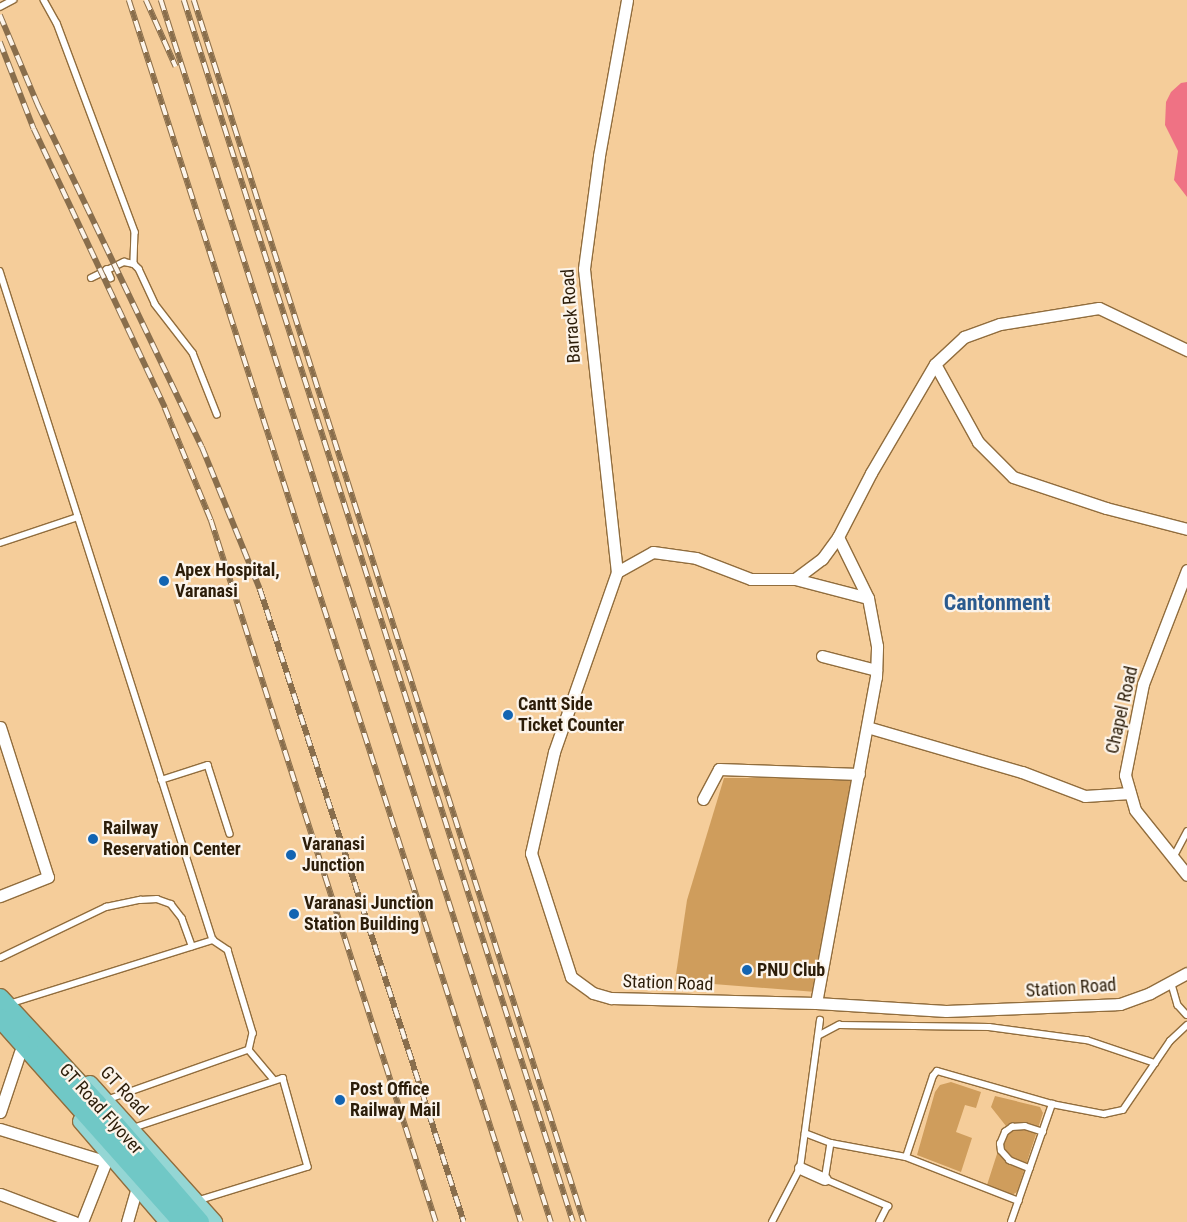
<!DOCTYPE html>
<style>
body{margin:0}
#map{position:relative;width:1187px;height:1222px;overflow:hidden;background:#f5cd9a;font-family:"Roboto Condensed",sans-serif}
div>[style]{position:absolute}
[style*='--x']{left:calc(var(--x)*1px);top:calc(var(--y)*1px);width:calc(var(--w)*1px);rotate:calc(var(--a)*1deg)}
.green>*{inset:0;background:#cf9d5c}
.water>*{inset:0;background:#ef7284}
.roads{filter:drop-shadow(1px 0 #916d3d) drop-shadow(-1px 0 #916d3d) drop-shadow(0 1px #916d3d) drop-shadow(0 -1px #916d3d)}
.service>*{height:5.5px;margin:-2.75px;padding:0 2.75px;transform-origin:2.75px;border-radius:2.75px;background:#fff}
.minor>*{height:11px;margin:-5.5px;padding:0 5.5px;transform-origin:5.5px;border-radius:5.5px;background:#fff}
.primary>*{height:16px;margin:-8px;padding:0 8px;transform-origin:8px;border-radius:8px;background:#94d6d4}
.trunk>*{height:18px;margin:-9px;padding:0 9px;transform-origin:9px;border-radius:9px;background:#70c8c6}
.rail>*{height:5.5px;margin-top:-2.75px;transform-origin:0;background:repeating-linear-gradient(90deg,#fcf4ea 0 11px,#896e4c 0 22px);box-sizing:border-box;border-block:1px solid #896e4c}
.dots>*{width:14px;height:14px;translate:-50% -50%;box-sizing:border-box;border:2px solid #fcf4ea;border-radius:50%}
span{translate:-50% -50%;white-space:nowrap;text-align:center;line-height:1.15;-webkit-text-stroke:4.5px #fcf4ea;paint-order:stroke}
.street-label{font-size:18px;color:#2c1d09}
.poi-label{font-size:18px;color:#2c1d09;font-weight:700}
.left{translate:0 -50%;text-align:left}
.district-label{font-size:22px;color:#2a5a8e;font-weight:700}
</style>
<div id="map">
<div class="green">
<div style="clip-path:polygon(724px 778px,853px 778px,816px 992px,675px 981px,687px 900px)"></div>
<div style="clip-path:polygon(951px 1082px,981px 1092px,976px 1108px,965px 1105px,956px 1132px,972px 1138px,961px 1172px,917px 1155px,935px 1092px,940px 1085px)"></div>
<div style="clip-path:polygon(995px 1096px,1040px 1107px,1043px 1113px,1017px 1192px,1012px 1195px,987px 1185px,1006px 1126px,991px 1107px)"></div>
</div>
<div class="water">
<div style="clip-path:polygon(1187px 82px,1187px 197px,1174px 180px,1178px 151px,1165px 125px,1166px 102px,1171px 92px,1181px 83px)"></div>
</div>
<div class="roads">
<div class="service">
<div style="--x:44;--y:0;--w:26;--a:61"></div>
<div style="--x:57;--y:23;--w:223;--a:69.5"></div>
<div style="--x:135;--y:232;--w:32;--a:92"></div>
<div style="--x:0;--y:7;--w:15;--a:-28"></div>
<div style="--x:107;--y:269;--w:10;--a:66"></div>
<div style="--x:0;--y:271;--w:702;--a:72.34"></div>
<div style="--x:91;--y:278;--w:37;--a:-26"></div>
<div style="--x:124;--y:262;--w:10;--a:11"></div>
<div style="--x:134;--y:264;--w:7;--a:45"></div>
<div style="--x:139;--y:269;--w:38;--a:65"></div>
<div style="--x:155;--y:304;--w:62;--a:52.2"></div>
<div style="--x:193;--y:353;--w:66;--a:68.5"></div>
<div style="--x:0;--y:543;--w:82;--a:-18.4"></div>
<div style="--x:161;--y:780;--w:49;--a:-17.7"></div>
<div style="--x:208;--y:765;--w:72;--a:72.3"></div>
<div style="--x:1173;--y:858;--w:30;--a:-62"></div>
<div style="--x:0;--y:958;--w:118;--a:-25.7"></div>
<div style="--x:106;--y:907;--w:35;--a:-12"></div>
<div style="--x:140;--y:900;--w:17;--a:-3"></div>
<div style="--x:157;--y:899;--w:15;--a:20"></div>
<div style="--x:171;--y:904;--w:18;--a:52"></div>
<div style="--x:182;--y:918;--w:30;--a:70"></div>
<div style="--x:1171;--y:981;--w:25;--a:74"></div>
<div style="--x:1178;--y:1005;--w:13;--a:48"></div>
<div style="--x:12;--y:1003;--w:211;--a:-17.4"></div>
<div style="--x:213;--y:940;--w:18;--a:34"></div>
<div style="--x:228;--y:950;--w:87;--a:73.2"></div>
<div style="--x:253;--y:1033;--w:17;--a:103"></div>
<div style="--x:249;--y:1050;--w:150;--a:160.5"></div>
<div style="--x:818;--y:1036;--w:24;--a:-28"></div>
<div style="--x:839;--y:1025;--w:150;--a:0.8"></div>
<div style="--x:989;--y:1027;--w:99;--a:7.6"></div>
<div style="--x:1087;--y:1040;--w:72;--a:18.7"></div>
<div style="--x:249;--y:1050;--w:39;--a:50"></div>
<div style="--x:133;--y:1128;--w:158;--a:-18.4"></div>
<div style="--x:283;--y:1078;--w:92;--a:74.3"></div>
<div style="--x:308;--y:1167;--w:115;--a:162.8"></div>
<div style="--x:805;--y:1133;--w:28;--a:21"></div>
<div style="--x:831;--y:1143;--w:76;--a:10.6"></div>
<div style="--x:906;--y:1157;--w:85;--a:-71.6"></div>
<div style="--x:933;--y:1076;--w:6;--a:-51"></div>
<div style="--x:937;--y:1071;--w:120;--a:16"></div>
<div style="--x:1052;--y:1104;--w:53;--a:10.9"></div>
<div style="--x:1104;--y:1114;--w:19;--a:-12"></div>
<div style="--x:1123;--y:1110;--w:83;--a:-55.7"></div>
<div style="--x:1170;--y:1041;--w:23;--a:-43"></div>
<div style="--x:831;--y:1143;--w:36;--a:99"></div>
<div style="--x:825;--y:1179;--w:69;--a:23.2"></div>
<div style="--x:888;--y:1206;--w:18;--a:117"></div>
<div style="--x:906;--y:1157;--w:121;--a:21.3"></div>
<div style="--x:1030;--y:1169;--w:22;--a:-158"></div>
<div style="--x:1010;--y:1161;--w:13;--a:-132"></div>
<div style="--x:1001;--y:1151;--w:7;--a:-98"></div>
<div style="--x:1000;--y:1144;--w:13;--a:-67"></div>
<div style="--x:1005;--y:1132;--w:9;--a:-36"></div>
<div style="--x:1012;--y:1127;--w:13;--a:-4"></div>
<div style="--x:1025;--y:1126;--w:19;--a:18"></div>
<div style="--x:772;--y:1222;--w:61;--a:-62.6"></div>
<div style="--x:800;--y:1168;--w:149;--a:-82.3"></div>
<div style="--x:1011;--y:1222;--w:125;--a:-70.8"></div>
</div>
<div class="minor">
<div style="--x:627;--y:0;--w:158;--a:100.2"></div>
<div style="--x:599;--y:156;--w:114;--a:97.6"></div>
<div style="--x:584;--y:269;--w:305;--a:83.8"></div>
<div style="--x:617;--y:572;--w:191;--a:109.3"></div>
<div style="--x:554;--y:752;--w:104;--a:102.8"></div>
<div style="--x:531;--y:853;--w:130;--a:72.1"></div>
<div style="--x:571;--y:977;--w:27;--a:36"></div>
<div style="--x:593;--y:993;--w:19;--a:16"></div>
<div style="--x:611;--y:998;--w:205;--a:1.4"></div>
<div style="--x:816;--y:1003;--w:130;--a:3.5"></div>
<div style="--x:946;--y:1011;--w:174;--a:-2.3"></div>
<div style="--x:1120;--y:1004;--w:32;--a:-20"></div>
<div style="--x:1150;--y:993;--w:42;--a:-28.4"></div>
<div style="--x:935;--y:364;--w:40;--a:-43"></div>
<div style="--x:964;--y:337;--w:38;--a:-20"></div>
<div style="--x:1000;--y:324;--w:100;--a:-9.2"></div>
<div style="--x:1099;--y:308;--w:98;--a:25.5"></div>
<div style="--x:1187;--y:570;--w:122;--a:111.1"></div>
<div style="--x:1143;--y:684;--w:93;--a:101.2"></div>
<div style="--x:1125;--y:775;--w:36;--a:74"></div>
<div style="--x:1135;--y:810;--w:83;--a:51.3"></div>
<div style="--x:617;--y:572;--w:41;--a:-29.1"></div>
<div style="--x:653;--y:552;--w:43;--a:7.9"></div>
<div style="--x:696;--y:558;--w:59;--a:20.9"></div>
<div style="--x:751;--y:579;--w:44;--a:0"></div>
<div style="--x:795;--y:579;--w:34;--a:-37"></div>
<div style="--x:822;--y:559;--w:27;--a:-54"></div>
<div style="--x:838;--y:537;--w:72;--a:-62.7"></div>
<div style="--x:871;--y:473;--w:126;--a:-59.6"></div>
<div style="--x:935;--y:364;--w:89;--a:61.1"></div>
<div style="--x:978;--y:442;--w:49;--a:45"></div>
<div style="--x:1013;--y:477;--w:98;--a:18.4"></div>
<div style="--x:1106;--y:508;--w:84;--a:14.5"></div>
<div style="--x:795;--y:579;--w:75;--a:14.6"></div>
<div style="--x:822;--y:656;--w:56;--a:14.5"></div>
<div style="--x:0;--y:727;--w:157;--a:72.3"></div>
<div style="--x:48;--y:877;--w:52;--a:158.4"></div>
<div style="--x:867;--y:727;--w:161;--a:16.2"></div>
<div style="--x:1022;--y:772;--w:67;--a:20.9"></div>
<div style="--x:1085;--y:796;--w:45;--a:-3.8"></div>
<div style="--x:703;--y:799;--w:34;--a:-62"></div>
<div style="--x:719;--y:769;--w:140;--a:2"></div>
<div style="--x:816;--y:1003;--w:331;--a:-79.6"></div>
<div style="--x:876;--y:677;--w:31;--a:-88"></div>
<div style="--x:877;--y:646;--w:49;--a:-100.6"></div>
<div style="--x:868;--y:598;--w:68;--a:-116.2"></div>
<div style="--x:0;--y:1112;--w:63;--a:-71.6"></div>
<div style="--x:0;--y:1129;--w:109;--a:17.1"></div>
<div style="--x:800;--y:1168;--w:27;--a:24"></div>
<div style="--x:0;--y:1194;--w:79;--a:20.7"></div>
<div style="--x:82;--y:1222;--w:71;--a:-68.5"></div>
<div style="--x:127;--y:1222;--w:37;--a:-74"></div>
</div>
<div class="primary">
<div style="--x:90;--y:1084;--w:186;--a:48.1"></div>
<div style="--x:81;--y:1121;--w:133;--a:49.3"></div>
</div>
<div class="trunk">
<div style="--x:0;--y:998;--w:142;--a:47.3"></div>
<div style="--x:96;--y:1102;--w:159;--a:49.1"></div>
<div style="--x:0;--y:1018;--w:273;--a:48.3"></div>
</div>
</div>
<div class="rail">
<div style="--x:129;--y:0;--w:1283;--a:72.21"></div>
<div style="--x:146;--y:0;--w:73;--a:65.9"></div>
<div style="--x:161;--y:0;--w:1283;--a:72.3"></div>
<div style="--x:184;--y:0;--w:1282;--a:72.34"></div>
<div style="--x:194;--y:0;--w:1283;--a:72.3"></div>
<div style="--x:0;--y:15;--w:98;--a:67.1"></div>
<div style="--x:38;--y:105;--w:379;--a:64.4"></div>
<div style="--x:202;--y:447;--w:153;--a:67.8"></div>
<div style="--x:260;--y:589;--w:665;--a:72.14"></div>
<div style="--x:0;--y:42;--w:93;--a:68.7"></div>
<div style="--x:34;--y:129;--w:308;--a:64.8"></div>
<div style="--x:165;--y:408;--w:121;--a:67.7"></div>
<div style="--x:211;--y:520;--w:737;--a:72.23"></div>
</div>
<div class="dots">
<div style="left:164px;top:581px;background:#1264b2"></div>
<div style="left:508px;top:715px;background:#1264b2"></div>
<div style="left:93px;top:839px;background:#1264b2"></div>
<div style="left:291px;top:855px;background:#1264b2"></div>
<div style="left:294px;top:914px;background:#1264b2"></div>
<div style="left:747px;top:970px;background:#1264b2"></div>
<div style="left:340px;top:1100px;background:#1264b2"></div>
</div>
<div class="street-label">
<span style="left:571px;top:316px;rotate:-94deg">Barrack Road</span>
<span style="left:1122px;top:710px;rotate:-77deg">Chapel Road</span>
<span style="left:668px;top:983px;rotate:2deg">Station Road</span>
<span style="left:1071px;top:988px;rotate:-4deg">Station Road</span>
<span style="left:124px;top:1091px;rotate:47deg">GT Road</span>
<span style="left:101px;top:1109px;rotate:48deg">GT Road Flyover</span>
</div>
<div class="poi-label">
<span class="left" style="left:175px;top:581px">Apex Hospital,<br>Varanasi</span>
<span class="left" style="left:518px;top:715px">Cantt Side<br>Ticket Counter</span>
<span class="left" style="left:103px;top:839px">Railway<br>Reservation Center</span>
<span class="left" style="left:302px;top:855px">Varanasi<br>Junction</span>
<span class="left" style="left:304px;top:914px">Varanasi Junction<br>Station Building</span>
<span class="left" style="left:757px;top:970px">PNU Club</span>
<span class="left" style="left:350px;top:1100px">Post Office<br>Railway Mail</span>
</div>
<div class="district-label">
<span style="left:997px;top:603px">Cantonment</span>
</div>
</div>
